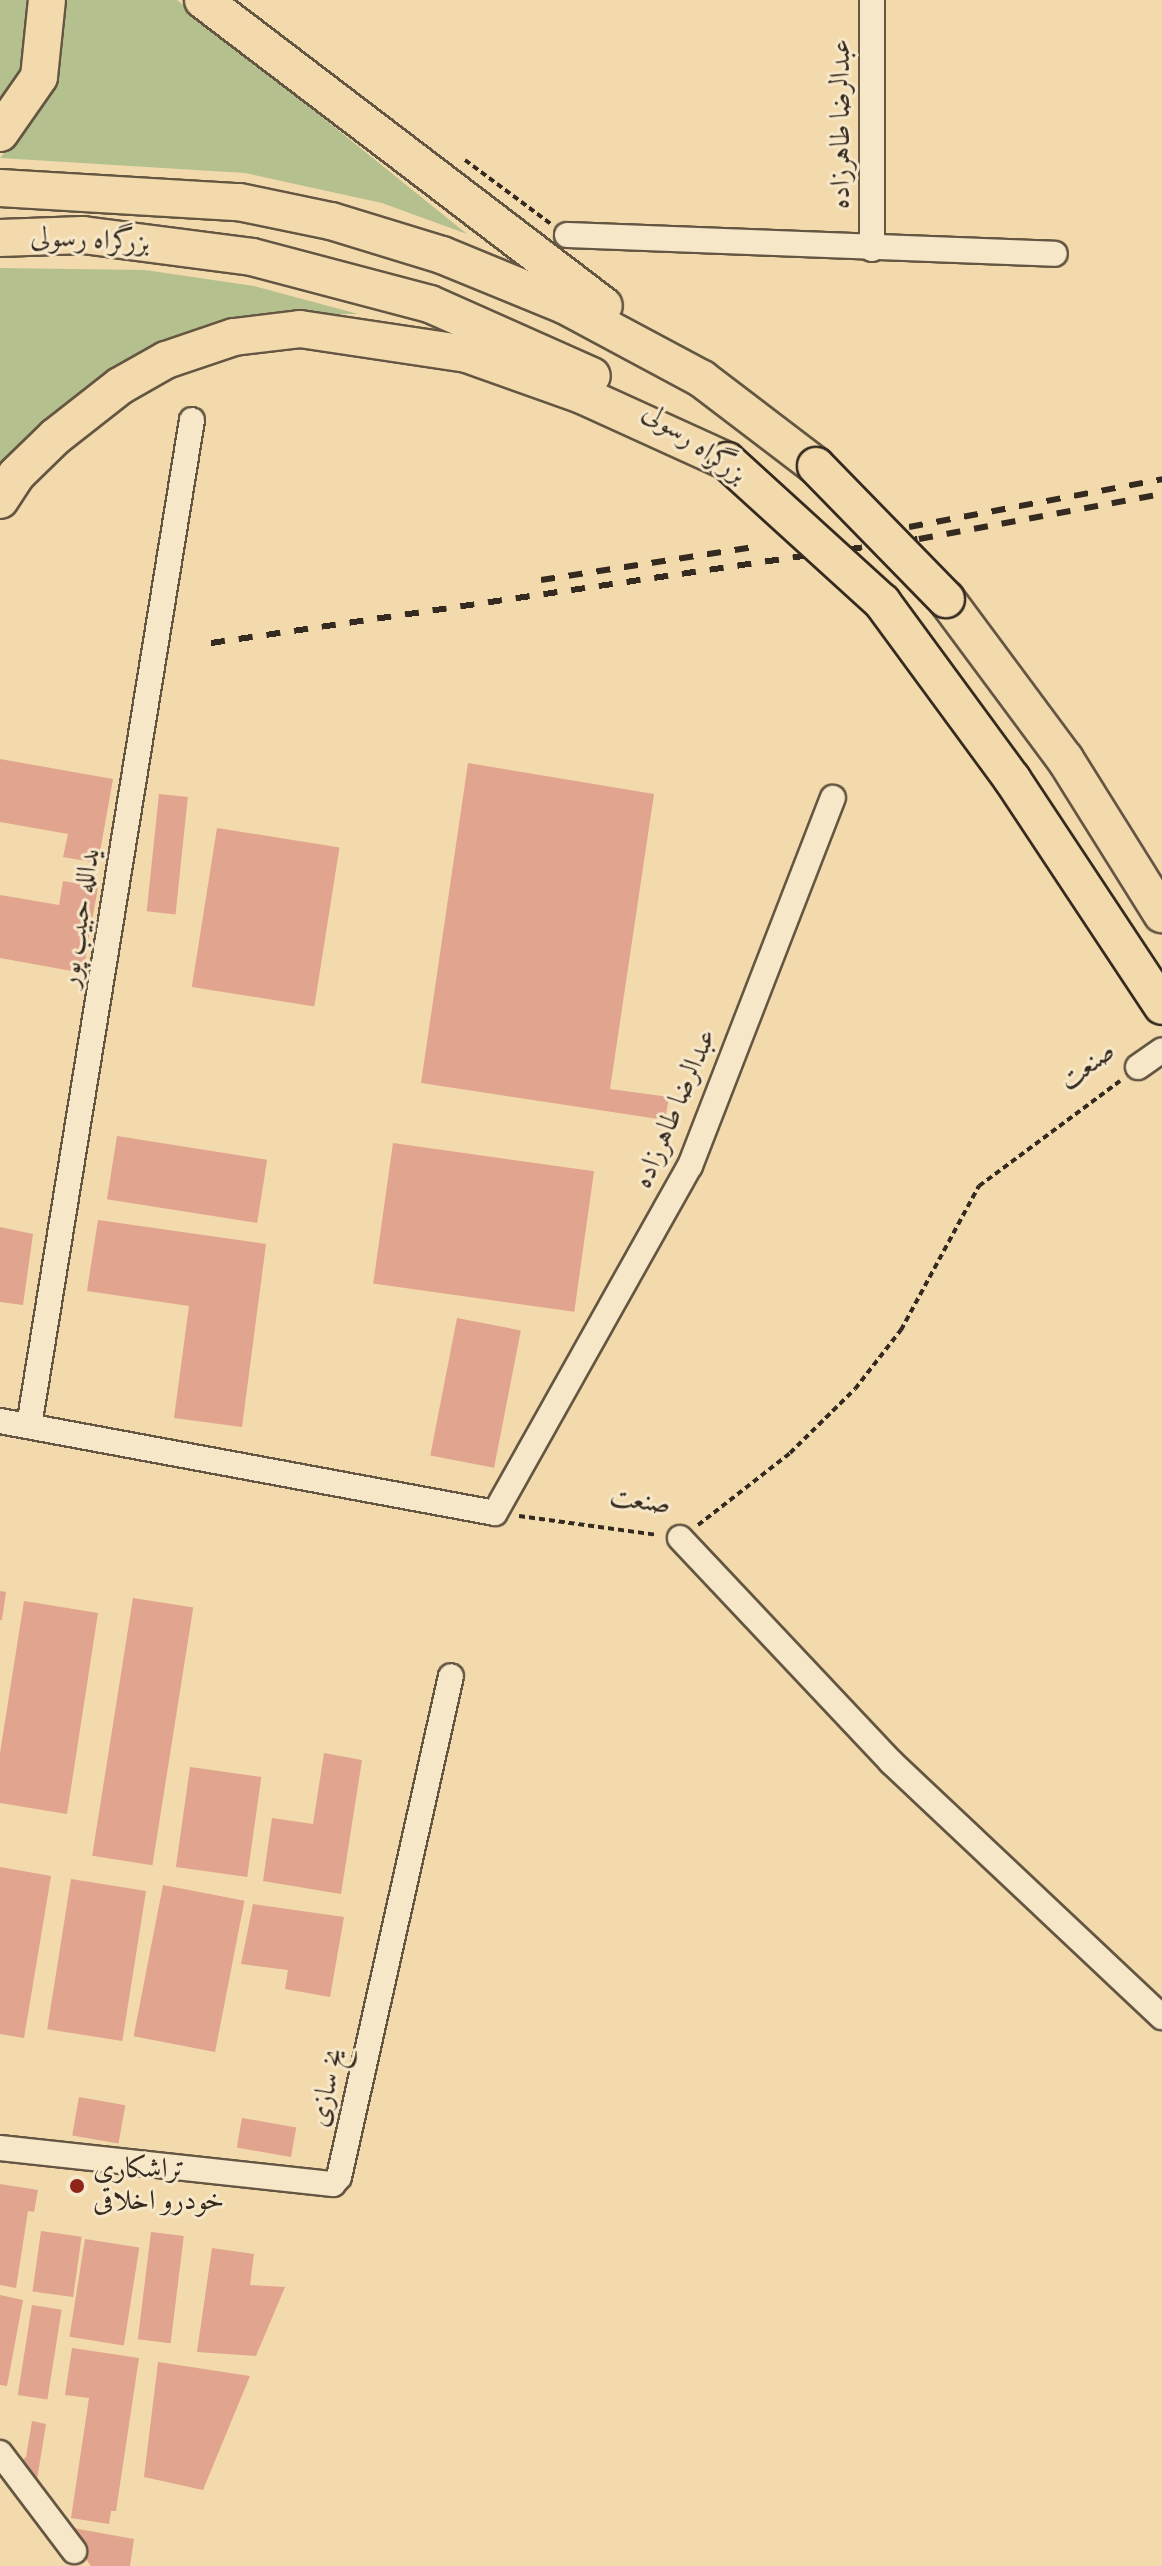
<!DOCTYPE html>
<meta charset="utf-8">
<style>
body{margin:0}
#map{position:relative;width:1162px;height:2566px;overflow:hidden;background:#f2daac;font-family:"IM FELL English",Amiri,serif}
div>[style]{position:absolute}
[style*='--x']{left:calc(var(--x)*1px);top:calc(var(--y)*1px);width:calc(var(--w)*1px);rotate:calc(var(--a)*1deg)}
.green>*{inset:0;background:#b4c18e}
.building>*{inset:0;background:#e1a48e;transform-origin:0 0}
.path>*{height:4px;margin-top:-2px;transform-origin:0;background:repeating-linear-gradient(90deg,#352a1f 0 6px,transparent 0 10px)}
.roads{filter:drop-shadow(2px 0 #645642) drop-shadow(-2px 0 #645642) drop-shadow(0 2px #645642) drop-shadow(0 -2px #645642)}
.minor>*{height:24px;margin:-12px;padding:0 12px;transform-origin:12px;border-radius:12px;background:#f7e7c9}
.highway>*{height:36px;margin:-18px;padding:0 18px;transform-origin:18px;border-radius:18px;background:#f2daac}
.rail>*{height:6px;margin-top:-3px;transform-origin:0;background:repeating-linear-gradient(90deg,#352a1f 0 14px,transparent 0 28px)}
.bridges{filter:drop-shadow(2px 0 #352a1f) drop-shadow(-2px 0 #352a1f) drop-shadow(0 2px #352a1f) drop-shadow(0 -2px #352a1f)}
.highway-bridge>*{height:36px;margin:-18px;padding:0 18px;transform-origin:18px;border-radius:18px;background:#f2daac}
.dots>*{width:22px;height:22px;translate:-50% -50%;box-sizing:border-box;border:4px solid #f7e7c9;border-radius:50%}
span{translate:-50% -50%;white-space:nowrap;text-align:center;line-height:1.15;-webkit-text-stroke:6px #f7e7c9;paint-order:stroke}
.street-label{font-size:28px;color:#352a1f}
.poi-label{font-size:28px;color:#352a1f}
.left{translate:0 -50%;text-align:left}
</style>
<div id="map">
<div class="green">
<div style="clip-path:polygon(0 0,26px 0,28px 36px,18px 74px,0 102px)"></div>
<div style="clip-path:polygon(62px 0,177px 0,467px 234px,382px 203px,245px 173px,0 158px,49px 98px,62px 56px)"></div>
<div style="clip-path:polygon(0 268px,145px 270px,254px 286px,358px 314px,265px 314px,199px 337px,0 485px)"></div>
</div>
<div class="building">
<div style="clip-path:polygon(0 759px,113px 779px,98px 863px,63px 857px,68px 834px,0 822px)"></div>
<div style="clip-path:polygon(468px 763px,654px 794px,610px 1089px,669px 1097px,665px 1120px,421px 1083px)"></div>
<div style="left:159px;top:794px;width:29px;height:118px;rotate:6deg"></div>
<div style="left:217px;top:828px;width:124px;height:161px;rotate:9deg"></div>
<div style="clip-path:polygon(63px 881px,98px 887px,83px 973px,0 958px,0 895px,59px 905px)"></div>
<div style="left:117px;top:1136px;width:152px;height:64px;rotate:9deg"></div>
<div style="left:393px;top:1143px;width:203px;height:142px;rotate:8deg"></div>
<div style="clip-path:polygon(98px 1220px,266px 1244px,242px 1427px,174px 1418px,189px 1306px,87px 1291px)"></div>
<div style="clip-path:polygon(0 1227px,33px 1234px,23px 1305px,0 1302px)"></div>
<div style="left:457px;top:1318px;width:65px;height:140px;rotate:11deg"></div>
<div style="clip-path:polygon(0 1591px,6px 1592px,2px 1620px,0 1620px)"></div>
<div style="left:133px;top:1598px;width:61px;height:261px;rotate:9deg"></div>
<div style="clip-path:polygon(24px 1601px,98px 1613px,67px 1814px,0 1803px,0 1753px)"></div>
<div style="clip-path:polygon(324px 1753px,362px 1760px,341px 1894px,263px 1881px,272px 1818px,313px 1824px)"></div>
<div style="left:190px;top:1767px;width:72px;height:101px;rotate:8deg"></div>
<div style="clip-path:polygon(0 1867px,51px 1876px,24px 2038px,0 2034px)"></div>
<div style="left:71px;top:1879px;width:76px;height:152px;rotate:9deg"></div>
<div style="left:163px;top:1885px;width:83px;height:154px;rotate:11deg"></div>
<div style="clip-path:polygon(253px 1904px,344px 1917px,330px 1997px,285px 1989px,288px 1970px,241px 1964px)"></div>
<div style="left:79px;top:2097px;width:47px;height:39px;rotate:10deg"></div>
<div style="left:242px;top:2118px;width:55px;height:30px;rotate:10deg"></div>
<div style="clip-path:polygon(0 2184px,38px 2190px,34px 2212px,28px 2211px,16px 2288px,0 2285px)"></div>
<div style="left:41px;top:2231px;width:41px;height:61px;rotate:8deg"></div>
<div style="left:151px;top:2232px;width:33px;height:108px;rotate:7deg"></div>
<div style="left:85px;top:2239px;width:55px;height:99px;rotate:9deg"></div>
<div style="clip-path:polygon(212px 2248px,254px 2254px,250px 2285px,285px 2287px,256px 2356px,197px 2352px)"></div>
<div style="clip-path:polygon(0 2295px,23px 2300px,7px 2386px,0 2385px)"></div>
<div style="left:32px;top:2305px;width:30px;height:91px;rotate:9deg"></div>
<div style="clip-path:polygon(72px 2348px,139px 2358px,116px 2511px,111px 2511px,109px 2524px,71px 2518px,89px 2398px,65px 2395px)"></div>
<div style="clip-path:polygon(158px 2362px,250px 2376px,203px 2490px,144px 2477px)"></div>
<div style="clip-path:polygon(32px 2421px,46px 2424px,36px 2486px,18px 2463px,26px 2457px)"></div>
<div style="clip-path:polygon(62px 2526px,134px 2539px,130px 2566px,91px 2566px)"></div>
</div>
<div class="path">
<div style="--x:465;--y:160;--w:107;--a:36.7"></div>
<div style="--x:519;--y:1516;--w:139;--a:7.8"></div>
<div style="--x:698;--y:1525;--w:117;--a:-38"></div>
<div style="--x:790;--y:1453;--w:91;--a:-44.6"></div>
<div style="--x:855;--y:1389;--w:75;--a:-52.1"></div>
<div style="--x:901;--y:1330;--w:164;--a:-61.6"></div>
<div style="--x:979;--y:1186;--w:176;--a:-36.7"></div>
</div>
<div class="roads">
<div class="minor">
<div style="--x:567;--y:235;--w:488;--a:2.2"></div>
<div style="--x:872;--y:249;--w:249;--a:-90"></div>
<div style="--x:1138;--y:1067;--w:29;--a:-35"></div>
<div style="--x:0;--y:1421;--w:503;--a:10.53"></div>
<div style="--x:495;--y:1513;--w:398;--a:-60.7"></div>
<div style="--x:690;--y:1166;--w:395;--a:-68.8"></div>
<div style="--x:29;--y:1426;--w:1019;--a:-80.8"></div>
<div style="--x:680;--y:1538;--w:308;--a:46.7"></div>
<div style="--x:891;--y:1762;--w:372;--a:43.3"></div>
<div style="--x:0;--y:2148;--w:335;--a:6.2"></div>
<div style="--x:333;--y:2184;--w:9;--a:-49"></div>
<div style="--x:339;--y:2177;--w:513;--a:-77.4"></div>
<div style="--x:0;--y:2453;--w:123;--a:52.9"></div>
</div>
<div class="highway">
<div style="--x:203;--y:0;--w:504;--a:37.35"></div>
<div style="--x:0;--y:133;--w:68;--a:-55.1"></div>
<div style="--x:39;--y:77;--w:77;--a:-84.1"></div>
<div style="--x:0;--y:188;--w:239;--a:3.4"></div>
<div style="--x:239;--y:202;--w:94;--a:11.7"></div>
<div style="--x:331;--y:221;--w:116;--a:17"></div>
<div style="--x:442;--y:255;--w:132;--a:22.3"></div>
<div style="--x:564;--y:305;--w:157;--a:28.2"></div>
<div style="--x:702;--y:379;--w:143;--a:37.3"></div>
<div style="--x:0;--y:238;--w:83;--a:-2.1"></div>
<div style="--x:83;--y:235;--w:170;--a:7.4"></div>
<div style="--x:252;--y:257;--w:184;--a:14.8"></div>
<div style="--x:430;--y:304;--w:177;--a:24"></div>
<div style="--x:0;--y:500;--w:30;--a:-57"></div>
<div style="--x:16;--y:475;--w:54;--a:-44.3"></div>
<div style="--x:55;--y:437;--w:83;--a:-38.1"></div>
<div style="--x:120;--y:386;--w:53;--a:-29.5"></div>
<div style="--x:166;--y:360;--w:72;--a:-18.7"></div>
<div style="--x:234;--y:337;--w:66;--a:-6.9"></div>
<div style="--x:300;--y:329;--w:169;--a:8.5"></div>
<div style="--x:467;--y:354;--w:122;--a:19.6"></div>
<div style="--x:582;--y:395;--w:159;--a:24.5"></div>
<div style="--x:946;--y:599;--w:199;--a:53.4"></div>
<div style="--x:1065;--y:759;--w:183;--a:58"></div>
</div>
</div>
<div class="rail">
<div style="--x:909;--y:527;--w:258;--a:-10.7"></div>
<div style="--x:541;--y:580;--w:217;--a:-8.8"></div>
<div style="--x:211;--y:643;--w:716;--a:-8.36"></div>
<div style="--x:919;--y:539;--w:247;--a:-10.5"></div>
</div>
<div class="bridges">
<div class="highway-bridge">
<div style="--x:727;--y:461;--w:210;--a:42.3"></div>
<div style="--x:882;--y:602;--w:220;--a:53.7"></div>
<div style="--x:1012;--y:779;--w:272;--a:56.5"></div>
<div style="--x:816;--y:466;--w:186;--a:45.7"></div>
</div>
</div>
<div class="dots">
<div style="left:77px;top:2186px;background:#8f2418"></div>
</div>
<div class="street-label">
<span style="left:842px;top:124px;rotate:-90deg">عبدالرضا طاهرزاده</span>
<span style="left:90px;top:241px;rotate:3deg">بزرگراه رسولی</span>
<span style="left:694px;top:444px;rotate:35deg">بزرگراه رسولی</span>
<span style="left:81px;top:918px;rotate:-81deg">یدالله حبیب پور</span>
<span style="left:1088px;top:1067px;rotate:-37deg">صنعت</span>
<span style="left:676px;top:1109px;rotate:-67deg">عبدالرضا طاهرزاده</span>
<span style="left:640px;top:1502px;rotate:8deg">صنعت</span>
<span style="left:328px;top:2088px;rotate:-77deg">یخ سازی</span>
</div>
<div class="poi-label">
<span class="left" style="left:93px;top:2186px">تراشکاری<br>خودرو اخلاقی</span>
</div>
</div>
